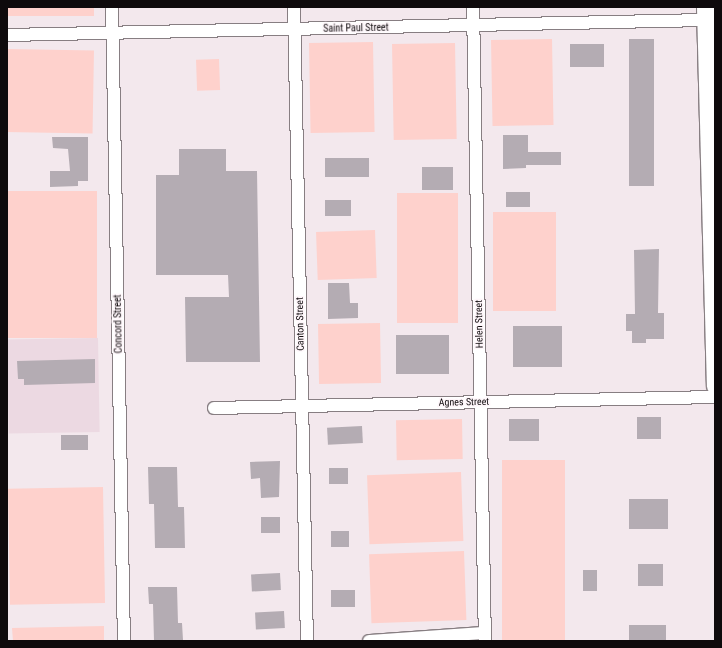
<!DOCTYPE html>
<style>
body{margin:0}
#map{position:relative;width:722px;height:648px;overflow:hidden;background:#f3e8ed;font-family:"Roboto Condensed",sans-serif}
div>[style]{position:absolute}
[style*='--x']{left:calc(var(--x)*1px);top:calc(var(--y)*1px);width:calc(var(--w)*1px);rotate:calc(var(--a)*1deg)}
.built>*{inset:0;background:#ecd9e2;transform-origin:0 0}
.green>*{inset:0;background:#fed1cc;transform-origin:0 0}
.building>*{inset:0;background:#b4acb3;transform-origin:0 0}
.roads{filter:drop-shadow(1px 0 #877e82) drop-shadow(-1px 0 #877e82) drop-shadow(0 1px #877e82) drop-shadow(0 -1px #877e82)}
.street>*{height:12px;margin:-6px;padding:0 6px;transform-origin:6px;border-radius:6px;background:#fff}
.secondary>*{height:17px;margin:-8.5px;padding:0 8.5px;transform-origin:8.5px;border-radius:8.5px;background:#fff}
span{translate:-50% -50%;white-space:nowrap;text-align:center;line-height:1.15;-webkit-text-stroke:3px #fef6fa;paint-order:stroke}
.street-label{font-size:10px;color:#0e0a0c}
.frame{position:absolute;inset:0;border:8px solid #0e0a0c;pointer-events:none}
</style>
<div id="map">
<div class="built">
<div style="left:98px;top:338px;width:94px;height:91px;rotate:89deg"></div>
</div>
<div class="green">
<div style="left:7px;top:7px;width:87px;height:9px"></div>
<div style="left:552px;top:39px;width:86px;height:61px;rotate:89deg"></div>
<div style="left:373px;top:42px;width:90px;height:64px;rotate:89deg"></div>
<div style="left:455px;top:43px;width:96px;height:63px;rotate:89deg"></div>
<div style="left:7px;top:49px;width:87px;height:83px;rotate:1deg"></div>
<div style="left:219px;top:59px;width:31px;height:23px;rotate:88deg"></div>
<div style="left:97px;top:191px;width:147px;height:90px;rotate:90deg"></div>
<div style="left:397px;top:193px;width:61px;height:130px"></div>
<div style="left:493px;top:212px;width:63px;height:99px"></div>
<div style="left:375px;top:230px;width:48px;height:59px;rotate:88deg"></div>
<div style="left:380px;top:323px;width:60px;height:62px;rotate:89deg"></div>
<div style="left:462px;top:419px;width:40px;height:66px;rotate:89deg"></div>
<div style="left:502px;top:460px;width:63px;height:181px"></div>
<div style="left:461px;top:472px;width:69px;height:94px;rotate:88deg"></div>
<div style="left:103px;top:487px;width:116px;height:95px;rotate:89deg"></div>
<div style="left:464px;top:551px;width:69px;height:95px;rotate:88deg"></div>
<div style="clip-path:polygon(104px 626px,104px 641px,13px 641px,12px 628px)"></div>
</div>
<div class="building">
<div style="left:629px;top:39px;width:25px;height:147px"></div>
<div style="left:570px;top:44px;width:34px;height:23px"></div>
<div style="clip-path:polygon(503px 135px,528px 135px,528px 152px,561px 152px,561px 165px,526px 165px,526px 168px,503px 169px)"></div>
<div style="clip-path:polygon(52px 137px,88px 137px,88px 181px,78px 181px,78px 186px,50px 187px,50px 171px,70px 171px,68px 149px,53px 148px)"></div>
<div style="clip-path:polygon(179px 149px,226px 149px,226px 171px,257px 171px,260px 362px,186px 362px,185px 297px,229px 297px,228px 275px,156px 275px,156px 175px,179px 175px)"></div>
<div style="left:369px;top:158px;width:19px;height:44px;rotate:90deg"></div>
<div style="left:422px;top:167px;width:31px;height:23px"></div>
<div style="left:506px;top:192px;width:24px;height:15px"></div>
<div style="left:351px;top:200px;width:16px;height:26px;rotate:90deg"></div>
<div style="clip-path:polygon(659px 249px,658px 313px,664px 313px,664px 339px,646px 339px,646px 343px,632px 343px,632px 331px,626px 331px,626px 314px,635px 314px,634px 250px)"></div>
<div style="clip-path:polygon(328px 283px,349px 283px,350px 303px,358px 303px,358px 318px,328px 319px)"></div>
<div style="left:562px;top:326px;width:41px;height:49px;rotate:90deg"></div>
<div style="left:449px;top:335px;width:39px;height:53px;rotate:90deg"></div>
<div style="clip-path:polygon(95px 359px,95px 383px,24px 385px,24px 379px,18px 379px,17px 361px)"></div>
<div style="left:637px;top:417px;width:24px;height:22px"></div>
<div style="left:509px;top:419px;width:30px;height:22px"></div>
<div style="left:362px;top:426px;width:17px;height:35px;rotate:87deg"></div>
<div style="left:61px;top:435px;width:27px;height:15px"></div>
<div style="clip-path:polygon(280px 461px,279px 497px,261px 498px,260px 478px,251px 479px,250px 462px)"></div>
<div style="clip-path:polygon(148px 467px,177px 467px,178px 507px,184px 507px,185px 548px,155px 548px,154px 504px,149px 504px)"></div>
<div style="left:348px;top:468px;width:16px;height:19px;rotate:90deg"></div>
<div style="left:629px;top:499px;width:39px;height:30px"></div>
<div style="left:280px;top:517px;width:16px;height:19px;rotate:90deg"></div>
<div style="left:331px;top:531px;width:18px;height:16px"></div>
<div style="left:638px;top:564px;width:25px;height:22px"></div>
<div style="left:583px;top:570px;width:14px;height:21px"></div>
<div style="left:280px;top:573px;width:17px;height:29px;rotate:87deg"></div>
<div style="clip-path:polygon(148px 587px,177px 587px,178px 623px,182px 623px,183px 640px,154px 641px,153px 604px,149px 604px)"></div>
<div style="left:355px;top:590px;width:17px;height:24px;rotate:90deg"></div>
<div style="left:284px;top:611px;width:17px;height:29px;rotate:87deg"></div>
<div style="left:629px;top:625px;width:37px;height:16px"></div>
</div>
<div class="roads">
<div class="street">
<div style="--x:112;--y:7;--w:634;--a:88.92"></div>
<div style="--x:294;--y:7;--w:634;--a:88.83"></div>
<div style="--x:473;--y:7;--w:634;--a:88.92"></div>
<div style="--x:7;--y:35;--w:698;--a:-1.23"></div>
<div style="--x:214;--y:408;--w:501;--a:-1.26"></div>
<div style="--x:369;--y:641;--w:115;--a:-4"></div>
</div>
<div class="secondary">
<div style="--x:705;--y:7;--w:379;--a:88.5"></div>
</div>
</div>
<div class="street-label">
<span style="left:356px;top:28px;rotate:-1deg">Saint Paul Street</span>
<span style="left:118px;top:324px;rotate:-91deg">Concord Street</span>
<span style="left:300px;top:324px;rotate:-91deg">Canton Street</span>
<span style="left:479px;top:324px;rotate:-91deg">Helen Street</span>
<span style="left:464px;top:402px;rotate:-1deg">Agnes Street</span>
</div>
<div class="frame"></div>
</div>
